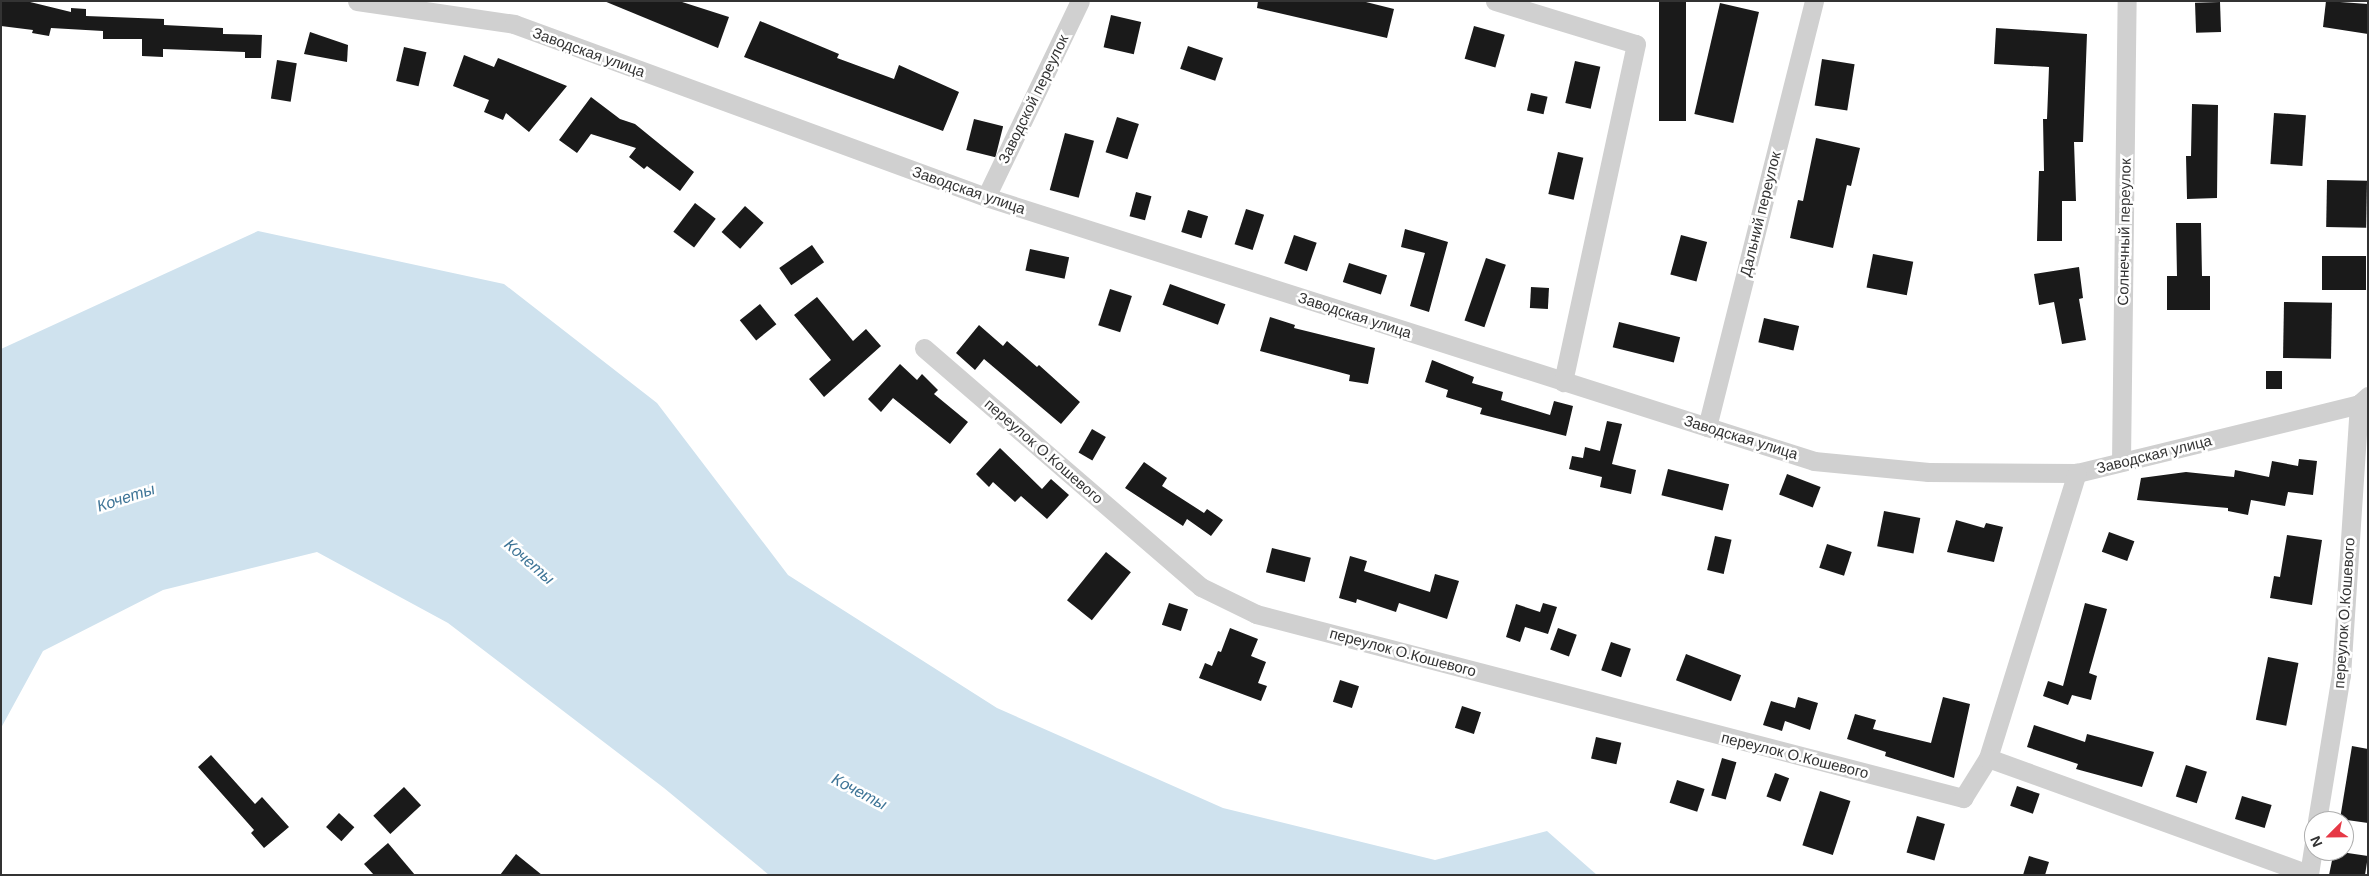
<!DOCTYPE html>
<meta charset="utf-8">
<style>
body{margin:0}
#map{position:relative;width:2369px;height:876px;overflow:hidden;background:#fff;font-family:Arial,sans-serif}
div>[style]{position:absolute}
[style*='--x']{left:calc(var(--x)*1px);top:calc(var(--y)*1px);width:calc(var(--w)*1px);rotate:calc(var(--a)*1deg)}
.water>*{inset:0;background:#cfe2ee}
.building>*{inset:0;background:#1a1a1a;transform-origin:0 0}
.street>*{height:19px;margin:-9.5px;padding:0 9.5px;transform-origin:9.5px;border-radius:9.5px;background:#d0d0d0}
span{translate:-50% -50%;white-space:nowrap;text-align:center;line-height:1.15;-webkit-text-stroke:5px #fff;paint-order:stroke}
.street-label{font-size:15px;color:#333}
.water-label{font-size:16px;color:#3f7597;font-style:italic}
.frame{position:absolute;inset:0;border:2px solid #333;pointer-events:none}
.north{position:absolute;left:2304px;top:811px;width:50px;height:50px;box-sizing:border-box;background:#fff;border:1px solid #adadad;border-radius:50%;rotate:247deg;font-size:14px;font-weight:700;line-height:20px;text-align:center;color:#333}
.north::after{content:'';display:block;margin:auto;width:18px;height:22px;background:#e63946;clip-path:polygon(50% 0,100% 100%,50% 72%,0 100%)}
</style>
<div id="map">
<div class="water">
<div style="clip-path:polygon(258px 231px,504px 284px,657px 403px,788px 575px,997px 708px,1223px 808px,1435px 860px,1547px 831px,1597px 875px,769px 875px,664px 788px,448px 623px,317px 552px,163px 590px,43px 651px,1px 728px,1px 349px)"></div>
</div>
<div class="building">
<div style="clip-path:polygon(1px 1px,26px 1px,71px 12px,71px 8px,86px 9px,86px 16px,164px 19px,164px 25px,223px 28px,223px 34px,262px 35px,261px 58px,245px 58px,245px 52px,163px 49px,163px 57px,142px 56px,142px 39px,103px 39px,103px 31px,51px 28px,49px 36px,32px 33px,33px 30px,1px 26px)"></div>
<div style="clip-path:polygon(604px 1px,679px 1px,729px 17px,718px 48px)"></div>
<div style="clip-path:polygon(1258px 1px,1362px 1px,1394px 9px,1387px 38px,1257px 8px)"></div>
<div style="left:1659px;top:1px;width:27px;height:120px"></div>
<div style="clip-path:polygon(2326px 1px,2368px 4px,2368px 34px,2323px 27px)"></div>
<div style="left:2220px;top:2px;width:30px;height:25px;rotate:88deg"></div>
<div style="left:1720px;top:3px;width:40px;height:114px;rotate:13deg"></div>
<div style="left:1111px;top:15px;width:31px;height:33px;rotate:13deg"></div>
<div style="clip-path:polygon(760px 21px,839px 54px,837px 58px,894px 79px,899px 65px,959px 92px,943px 131px,744px 57px)"></div>
<div style="left:1474px;top:26px;width:32px;height:34px;rotate:16deg"></div>
<div style="clip-path:polygon(1996px 28px,2087px 34px,2083px 142px,2074px 142px,2076px 201px,2062px 201px,2062px 241px,2037px 241px,2039px 171px,2044px 171px,2043px 119px,2047px 119px,2049px 67px,1994px 64px)"></div>
<div style="clip-path:polygon(310px 32px,348px 45px,347px 62px,304px 54px)"></div>
<div style="left:1188px;top:46px;width:37px;height:24px;rotate:19deg"></div>
<div style="left:404px;top:47px;width:23px;height:35px;rotate:13deg"></div>
<div style="clip-path:polygon(464px 55px,494px 67px,498px 58px,567px 86px,529px 132px,506px 113px,503px 120px,484px 112px,489px 100px,453px 86px)"></div>
<div style="left:1822px;top:59px;width:33px;height:47px;rotate:9deg"></div>
<div style="left:277px;top:60px;width:20px;height:39px;rotate:9deg"></div>
<div style="left:1575px;top:61px;width:26px;height:43px;rotate:13deg"></div>
<div style="left:1531px;top:93px;width:17px;height:18px;rotate:13deg"></div>
<div style="clip-path:polygon(591px 97px,620px 119px,635px 124px,694px 172px,680px 191px,647px 166px,644px 169px,629px 157px,636px 148px,591px 134px,577px 153px,559px 140px)"></div>
<div style="clip-path:polygon(2192px 104px,2218px 105px,2217px 198px,2187px 199px,2186px 156px,2191px 156px)"></div>
<div style="left:2274px;top:113px;width:32px;height:51px;rotate:4deg"></div>
<div style="left:1117px;top:117px;width:23px;height:37px;rotate:18deg"></div>
<div style="left:974px;top:119px;width:30px;height:32px;rotate:14deg"></div>
<div style="left:1065px;top:133px;width:30px;height:59px;rotate:15deg"></div>
<div style="clip-path:polygon(1816px 138px,1860px 148px,1851px 186px,1847px 185px,1833px 248px,1790px 238px,1798px 200px,1803px 201px)"></div>
<div style="left:1558px;top:152px;width:26px;height:43px;rotate:13deg"></div>
<div style="left:2327px;top:180px;width:40px;height:47px;rotate:1deg"></div>
<div style="left:1136px;top:192px;width:16px;height:25px;rotate:15deg"></div>
<div style="left:695px;top:203px;width:26px;height:36px;rotate:37deg"></div>
<div style="left:745px;top:206px;width:25px;height:35px;rotate:42deg"></div>
<div style="left:1246px;top:209px;width:19px;height:37px;rotate:18deg"></div>
<div style="left:1188px;top:210px;width:21px;height:23px;rotate:17deg"></div>
<div style="clip-path:polygon(2176px 223px,2201px 223px,2202px 276px,2210px 276px,2210px 310px,2167px 310px,2167px 276px,2177px 276px)"></div>
<div style="clip-path:polygon(1405px 229px,1448px 242px,1429px 312px,1410px 306px,1425px 253px,1401px 247px)"></div>
<div style="left:1294px;top:235px;width:24px;height:30px;rotate:19deg"></div>
<div style="left:1681px;top:235px;width:27px;height:41px;rotate:15deg"></div>
<div style="left:812px;top:245px;width:21px;height:40px;rotate:55deg"></div>
<div style="left:1030px;top:249px;width:40px;height:22px;rotate:12deg"></div>
<div style="left:1873px;top:254px;width:41px;height:34px;rotate:11deg"></div>
<div style="left:2322px;top:256px;width:44px;height:34px"></div>
<div style="left:1486px;top:258px;width:21px;height:66px;rotate:19deg"></div>
<div style="left:1349px;top:263px;width:40px;height:20px;rotate:18deg"></div>
<div style="clip-path:polygon(2079px 267px,2083px 298px,2079px 299px,2086px 340px,2062px 344px,2054px 302px,2039px 305px,2034px 274px)"></div>
<div style="left:1170px;top:284px;width:59px;height:22px;rotate:20deg"></div>
<div style="left:1531px;top:287px;width:18px;height:21px;rotate:3deg"></div>
<div style="left:1110px;top:289px;width:23px;height:38px;rotate:18deg"></div>
<div style="clip-path:polygon(817px 297px,853px 341px,866px 329px,881px 346px,824px 397px,809px 379px,831px 360px,794px 315px)"></div>
<div style="left:2284px;top:302px;width:48px;height:56px;rotate:1deg"></div>
<div style="left:760px;top:304px;width:26px;height:26px;rotate:51deg"></div>
<div style="clip-path:polygon(1270px 317px,1295px 325px,1294px 328px,1375px 348px,1368px 384px,1349px 381px,1350px 375px,1260px 351px)"></div>
<div style="left:1764px;top:318px;width:36px;height:25px;rotate:13deg"></div>
<div style="left:1619px;top:322px;width:63px;height:26px;rotate:14deg"></div>
<div style="clip-path:polygon(979px 325px,1003px 346px,1007px 341px,1037px 367px,1039px 365px,1080px 402px,1061px 424px,984px 359px,975px 370px,956px 353px)"></div>
<div style="clip-path:polygon(1432px 360px,1474px 377px,1472px 383px,1503px 392px,1501px 400px,1550px 415px,1554px 401px,1573px 406px,1566px 436px,1480px 414px,1482px 408px,1446px 397px,1448px 390px,1425px 382px)"></div>
<div style="clip-path:polygon(900px 364px,917px 380px,922px 374px,938px 390px,934px 394px,968px 422px,950px 444px,893px 398px,881px 412px,868px 399px)"></div>
<div style="left:2266px;top:371px;width:16px;height:18px"></div>
<div style="clip-path:polygon(1607px 421px,1622px 424px,1612px 464px,1636px 470px,1631px 494px,1600px 487px,1602px 477px,1569px 469px,1572px 456px,1583px 458px,1585px 447px,1600px 451px)"></div>
<div style="left:1092px;top:429px;width:16px;height:27px;rotate:30deg"></div>
<div style="clip-path:polygon(1000px 448px,1042px 489px,1051px 479px,1069px 495px,1047px 519px,1021px 496px,1015px 502px,993px 482px,989px 487px,976px 474px)"></div>
<div style="clip-path:polygon(2299px 459px,2317px 461px,2313px 495px,2288px 492px,2285px 506px,2251px 500px,2248px 515px,2228px 511px,2228px 508px,2137px 500px,2141px 478px,2186px 472px,2234px 477px,2235px 470px,2269px 477px,2272px 461px,2298px 466px)"></div>
<div style="clip-path:polygon(1144px 462px,1167px 478px,1162px 486px,1204px 513px,1207px 509px,1223px 520px,1211px 536px,1187px 519px,1183px 526px,1125px 488px)"></div>
<div style="left:1668px;top:469px;width:63px;height:27px;rotate:14deg"></div>
<div style="left:1787px;top:474px;width:36px;height:22px;rotate:21deg"></div>
<div style="left:1884px;top:511px;width:37px;height:36px;rotate:11deg"></div>
<div style="clip-path:polygon(1956px 520px,1984px 528px,1986px 523px,2003px 527px,1994px 562px,1947px 552px)"></div>
<div style="left:2109px;top:532px;width:27px;height:21px;rotate:20deg"></div>
<div style="clip-path:polygon(2287px 535px,2322px 540px,2312px 605px,2270px 598px,2274px 576px,2280px 577px)"></div>
<div style="left:1715px;top:536px;width:17px;height:35px;rotate:13deg"></div>
<div style="left:1827px;top:544px;width:26px;height:25px;rotate:18deg"></div>
<div style="left:1272px;top:548px;width:40px;height:25px;rotate:14deg"></div>
<div style="left:1106px;top:552px;width:32px;height:62px;rotate:39deg"></div>
<div style="clip-path:polygon(1350px 556px,1367px 561px,1364px 571px,1430px 592px,1435px 574px,1459px 581px,1447px 619px,1399px 603px,1396px 612px,1357px 599px,1356px 603px,1339px 598px)"></div>
<div style="left:1169px;top:603px;width:20px;height:23px;rotate:18deg"></div>
<div style="clip-path:polygon(1543px 603px,1557px 607px,1548px 634px,1525px 627px,1520px 642px,1506px 637px,1516px 604px,1540px 612px)"></div>
<div style="clip-path:polygon(2085px 603px,2107px 609px,2089px 673px,2097px 676px,2091px 700px,2072px 695px,2068px 705px,2043px 696px,2048px 681px,2063px 686px)"></div>
<div style="clip-path:polygon(1230px 628px,1258px 639px,1251px 656px,1266px 662px,1258px 683px,1267px 686px,1261px 701px,1199px 678px,1205px 663px,1212px 666px,1218px 651px,1221px 652px)"></div>
<div style="left:1558px;top:628px;width:20px;height:23px;rotate:20deg"></div>
<div style="left:1611px;top:642px;width:21px;height:30px;rotate:19deg"></div>
<div style="left:1686px;top:654px;width:59px;height:28px;rotate:21deg"></div>
<div style="left:2268px;top:657px;width:31px;height:64px;rotate:11deg"></div>
<div style="left:1340px;top:680px;width:20px;height:23px;rotate:18deg"></div>
<div style="clip-path:polygon(1798px 697px,1818px 703px,1810px 730px,1785px 721px,1782px 731px,1763px 725px,1771px 701px,1795px 708px)"></div>
<div style="clip-path:polygon(1943px 697px,1970px 704px,1954px 778px,1885px 756px,1886px 752px,1847px 739px,1855px 714px,1876px 720px,1873px 729px,1931px 743px)"></div>
<div style="left:1462px;top:706px;width:20px;height:23px;rotate:18deg"></div>
<div style="clip-path:polygon(2034px 725px,2085px 742px,2087px 734px,2154px 752px,2142px 787px,2076px 769px,2078px 764px,2027px 747px)"></div>
<div style="left:1596px;top:737px;width:26px;height:22px;rotate:13deg"></div>
<div style="clip-path:polygon(2352px 746px,2368px 749px,2368px 823px,2340px 819px)"></div>
<div style="clip-path:polygon(211px 755px,255px 804px,262px 797px,289px 827px,264px 848px,251px 833px,254px 830px,198px 767px)"></div>
<div style="left:1722px;top:758px;width:15px;height:39px;rotate:16deg"></div>
<div style="left:2186px;top:765px;width:22px;height:33px;rotate:18deg"></div>
<div style="left:1775px;top:773px;width:15px;height:25px;rotate:20deg"></div>
<div style="left:1677px;top:780px;width:29px;height:24px;rotate:18deg"></div>
<div style="left:2017px;top:786px;width:24px;height:21px;rotate:19deg"></div>
<div style="left:404px;top:787px;width:25px;height:42px;rotate:47deg"></div>
<div style="left:1820px;top:791px;width:32px;height:57px;rotate:18deg"></div>
<div style="left:2242px;top:796px;width:31px;height:24px;rotate:17deg"></div>
<div style="left:339px;top:813px;width:21px;height:19px;rotate:43deg"></div>
<div style="left:1917px;top:816px;width:29px;height:38px;rotate:16deg"></div>
<div style="clip-path:polygon(388px 843px,415px 875px,374px 875px,364px 864px)"></div>
<div style="clip-path:polygon(2334px 851px,2368px 856px,2365px 875px,2329px 875px)"></div>
<div style="clip-path:polygon(516px 854px,542px 875px,500px 875px)"></div>
<div style="clip-path:polygon(2029px 856px,2049px 862px,2045px 875px,2023px 875px)"></div>
</div>
<div class="street">
<div style="--x:357;--y:1;--w:159;--a:8.3"></div>
<div style="--x:514;--y:24;--w:503;--a:20.13"></div>
<div style="--x:986;--y:197;--w:869;--a:17.68"></div>
<div style="--x:1814;--y:461;--w:115;--a:5.5"></div>
<div style="--x:1928;--y:472;--w:149;--a:0.4"></div>
<div style="--x:2077;--y:473;--w:290;--a:-13.7"></div>
<div style="--x:2359;--y:404;--w:12;--a:-42"></div>
<div style="--x:1495;--y:1;--w:147;--a:17"></div>
<div style="--x:1636;--y:44;--w:346;--a:102.2"></div>
<div style="--x:986;--y:197;--w:217;--a:-64.4"></div>
<div style="--x:924;--y:348;--w:366;--a:40.8"></div>
<div style="--x:1201;--y:587;--w:61;--a:26.1"></div>
<div style="--x:1256;--y:614;--w:731;--a:14.59"></div>
<div style="--x:1963;--y:798;--w:47;--a:-58"></div>
<div style="--x:1988;--y:758;--w:299;--a:-72.7"></div>
<div style="--x:1707;--y:427;--w:439;--a:-75.9"></div>
<div style="--x:2121;--y:462;--w:461;--a:-89.3"></div>
<div style="--x:1988;--y:758;--w:341;--a:19.9"></div>
<div style="--x:2309;--y:874;--w:33;--a:-81"></div>
<div style="--x:2317;--y:821;--w:148;--a:-80.7"></div>
<div style="--x:2341;--y:675;--w:272;--a:-86.2"></div>
</div>
<div class="street-label">
<span style="left:589px;top:52px;rotate:20deg">Заводская улица</span>
<span style="left:1033px;top:99px;rotate:-64deg">Заводской переулок</span>
<span style="left:969px;top:190px;rotate:19deg">Заводская улица</span>
<span style="left:1760px;top:214px;rotate:-76deg">Дальний переулок</span>
<span style="left:2124px;top:232px;rotate:-89deg">Солнечный переулок</span>
<span style="left:1355px;top:315px;rotate:18deg">Заводская улица</span>
<span style="left:1741px;top:437px;rotate:17deg">Заводская улица</span>
<span style="left:1044px;top:451px;rotate:41deg">переулок О.Кошевого</span>
<span style="left:2154px;top:454px;rotate:-14deg">Заводская улица</span>
<span style="left:2344px;top:613px;rotate:-86deg">переулок О.Кошевого</span>
<span style="left:1403px;top:652px;rotate:15deg">переулок О.Кошевого</span>
<span style="left:1795px;top:755px;rotate:14deg">переулок О.Кошевого</span>
</div>
<div class="water-label">
<span style="left:126px;top:498px;rotate:-18deg">Кочеты</span>
<span style="left:529px;top:562px;rotate:41deg">Кочеты</span>
<span style="left:859px;top:792px;rotate:28deg">Кочеты</span>
</div>
<div class="frame"></div>
<div class="north">N</div>
</div>
